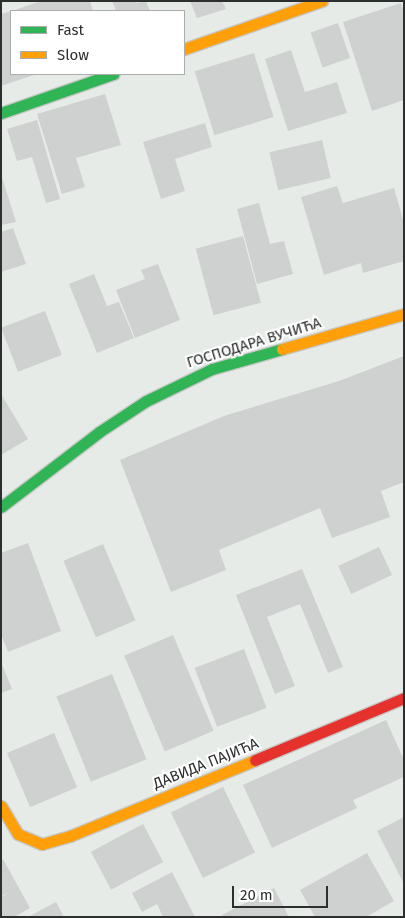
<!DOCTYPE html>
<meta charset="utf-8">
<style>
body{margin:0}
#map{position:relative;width:405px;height:918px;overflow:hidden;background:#e7ebe8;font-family:"Fira Sans",sans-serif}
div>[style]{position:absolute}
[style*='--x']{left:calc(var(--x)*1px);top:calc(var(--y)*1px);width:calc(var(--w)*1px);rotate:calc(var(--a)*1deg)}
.building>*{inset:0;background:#ced1cf;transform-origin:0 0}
.roads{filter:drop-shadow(1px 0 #c6c8c6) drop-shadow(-1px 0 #c6c8c6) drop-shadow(0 1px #c6c8c6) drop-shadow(0 -1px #c6c8c6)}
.fast>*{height:11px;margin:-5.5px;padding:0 5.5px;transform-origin:5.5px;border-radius:5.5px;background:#30b455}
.slow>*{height:11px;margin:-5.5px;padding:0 5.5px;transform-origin:5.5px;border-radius:5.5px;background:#ff9f0a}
.jam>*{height:11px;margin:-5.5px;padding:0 5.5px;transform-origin:5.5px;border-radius:5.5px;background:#e5322d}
span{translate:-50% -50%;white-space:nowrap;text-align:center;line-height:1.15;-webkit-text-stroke:4px #fff;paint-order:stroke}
.street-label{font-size:15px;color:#2c2f2d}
.frame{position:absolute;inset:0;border:2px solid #2c2f2d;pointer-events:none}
.legend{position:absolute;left:10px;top:10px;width:175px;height:65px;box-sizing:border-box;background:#fff;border:1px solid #abacab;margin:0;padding:6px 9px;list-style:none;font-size:15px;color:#2c2f2d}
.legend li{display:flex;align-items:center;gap:10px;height:25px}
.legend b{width:25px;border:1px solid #abacab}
.scale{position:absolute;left:232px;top:886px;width:96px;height:22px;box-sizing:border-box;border:2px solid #2c2f2d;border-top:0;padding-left:6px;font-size:15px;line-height:18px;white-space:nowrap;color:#2c2f2d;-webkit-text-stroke:4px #fff;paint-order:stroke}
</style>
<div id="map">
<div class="building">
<div style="clip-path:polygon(41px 1px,90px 1px,93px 11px,12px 11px)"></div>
<div style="clip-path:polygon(112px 1px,135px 1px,136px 3px,146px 1px,150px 11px,116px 11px)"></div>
<div style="clip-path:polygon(190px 1px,222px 1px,226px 9px,197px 18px)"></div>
<div style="clip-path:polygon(401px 3px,404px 12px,404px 100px,372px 111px,343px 22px)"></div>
<div style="clip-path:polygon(11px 11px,11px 74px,37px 74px,1px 86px,1px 14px)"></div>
<div style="left:338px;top:23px;width:37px;height:29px;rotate:71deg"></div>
<div style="clip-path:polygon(291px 50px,305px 92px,337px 82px,347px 113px,288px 131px,265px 59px)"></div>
<div style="left:254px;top:53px;width:67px;height:62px;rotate:73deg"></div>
<div style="clip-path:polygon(105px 94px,121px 145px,76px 158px,85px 187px,62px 194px,37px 114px)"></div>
<div style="clip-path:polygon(37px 120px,60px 199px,46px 203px,32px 157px,17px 161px,7px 129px)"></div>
<div style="clip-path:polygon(205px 123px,212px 147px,175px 159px,185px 191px,161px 199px,143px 142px)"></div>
<div style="left:322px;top:140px;width:39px;height:54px;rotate:77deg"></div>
<div style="clip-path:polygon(1px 174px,16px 222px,1px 225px)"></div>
<div style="clip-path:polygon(337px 186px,343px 203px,394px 188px,404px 223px,404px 261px,363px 273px,361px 263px,324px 275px,301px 197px)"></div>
<div style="clip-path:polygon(259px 203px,270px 244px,284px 241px,293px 274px,257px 284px,237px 209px)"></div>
<div style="clip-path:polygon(13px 228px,26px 264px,1px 272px,1px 232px)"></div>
<div style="left:243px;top:236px;width:69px;height:49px;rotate:75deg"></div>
<div style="clip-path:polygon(158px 264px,180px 320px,135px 338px,116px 290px,145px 279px,141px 270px)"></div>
<div style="clip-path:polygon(94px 274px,107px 306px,119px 302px,134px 338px,97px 353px,69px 284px)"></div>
<div style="left:45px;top:311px;width:47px;height:47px;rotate:69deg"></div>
<div style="clip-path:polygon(404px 356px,404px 482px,381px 491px,390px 517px,332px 538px,320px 508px,219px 550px,226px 570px,171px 592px,120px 460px,224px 416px,339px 381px)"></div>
<div style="clip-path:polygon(1px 394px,28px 439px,1px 455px)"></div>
<div style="clip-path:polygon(28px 543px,61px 631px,8px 652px,1px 634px,1px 553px)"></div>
<div style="left:103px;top:544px;width:83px;height:43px;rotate:67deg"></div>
<div style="left:379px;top:547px;width:31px;height:45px;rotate:65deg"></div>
<div style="clip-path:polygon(302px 569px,343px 667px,328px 673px,300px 604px,267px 617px,295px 686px,275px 694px,236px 595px)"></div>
<div style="left:173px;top:635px;width:104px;height:53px;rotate:67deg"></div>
<div style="left:244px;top:649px;width:63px;height:53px;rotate:69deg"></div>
<div style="clip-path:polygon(1px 662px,12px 689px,1px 693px)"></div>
<div style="left:112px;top:674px;width:92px;height:60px;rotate:68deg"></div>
<div style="clip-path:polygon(386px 720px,404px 760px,404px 777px,353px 800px,357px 808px,272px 848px,243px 785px)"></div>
<div style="left:54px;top:733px;width:59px;height:51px;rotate:67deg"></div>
<div style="left:223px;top:787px;width:73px;height:58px;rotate:64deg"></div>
<div style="clip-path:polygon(404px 817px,404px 884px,377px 831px)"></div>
<div style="left:143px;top:824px;width:43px;height:59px;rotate:62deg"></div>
<div style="clip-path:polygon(367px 853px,394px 901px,366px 917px,315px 917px,300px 890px)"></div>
<div style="clip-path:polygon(3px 859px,30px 908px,14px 917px,1px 917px,1px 897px,9px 893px,1px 896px,1px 860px)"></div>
<div style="clip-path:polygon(172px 872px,195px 917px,163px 917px,157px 904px,142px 912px,132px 893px)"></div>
<div style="clip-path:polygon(274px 888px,289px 917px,223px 917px,222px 915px)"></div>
<div style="clip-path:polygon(56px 902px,64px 917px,28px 917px)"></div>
</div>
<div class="roads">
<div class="fast">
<div style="--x:1;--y:113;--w:119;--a:-19.2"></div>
<div style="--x:1;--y:507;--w:123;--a:-37.4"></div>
<div style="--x:99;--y:432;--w:56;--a:-33.4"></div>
<div style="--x:146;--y:401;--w:73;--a:-25.9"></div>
<div style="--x:212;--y:369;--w:73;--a:-15.9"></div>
</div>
<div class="slow">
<div style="--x:184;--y:49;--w:146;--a:-19.2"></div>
<div style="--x:282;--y:349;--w:127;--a:-16"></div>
<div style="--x:1;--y:806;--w:33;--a:59"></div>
<div style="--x:18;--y:834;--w:26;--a:23"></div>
<div style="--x:42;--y:844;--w:29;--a:-16"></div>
<div style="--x:70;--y:836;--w:200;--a:-22.3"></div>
</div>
<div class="jam">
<div style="--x:255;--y:760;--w:161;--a:-22.6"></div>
</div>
</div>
<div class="street-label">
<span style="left:254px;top:343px;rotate:-17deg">ГОСПОДАРА ВУЧИЋА</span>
<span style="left:206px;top:764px;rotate:-22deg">ДАВИДА ПАЈИЋА</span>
</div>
<div class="frame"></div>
<ul class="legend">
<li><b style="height:6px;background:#30b455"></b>Fast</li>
<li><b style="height:6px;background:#ff9f0a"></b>Slow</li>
</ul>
<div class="scale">20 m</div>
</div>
